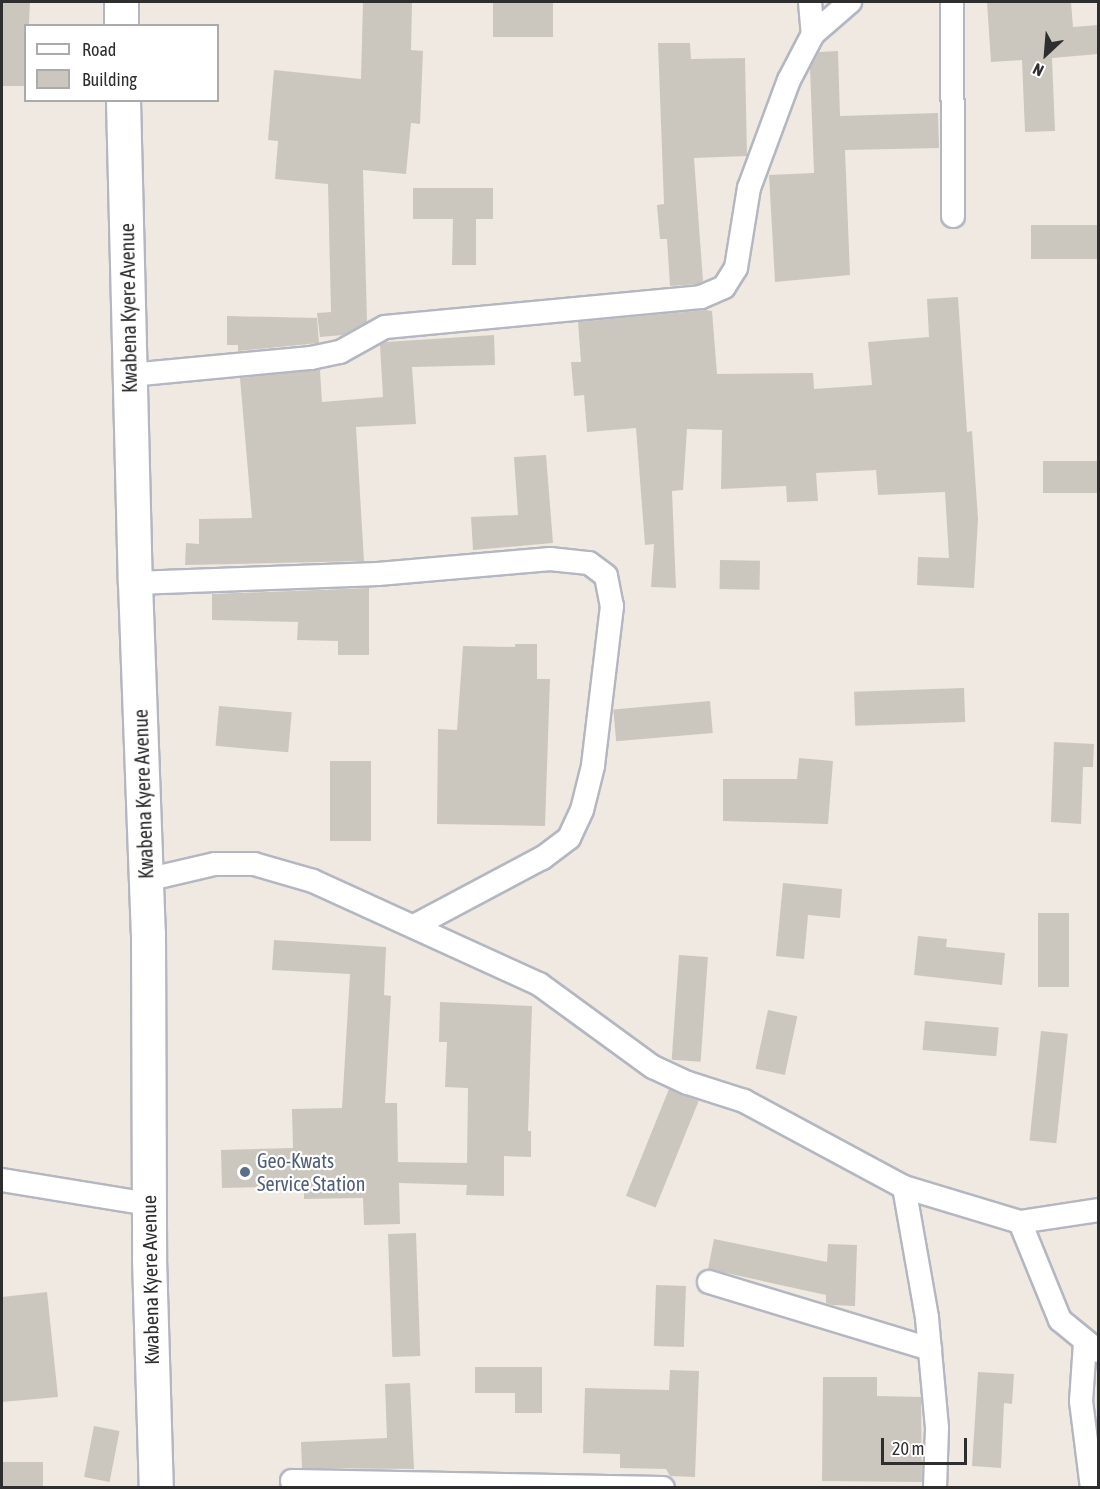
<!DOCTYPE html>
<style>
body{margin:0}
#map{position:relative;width:1100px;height:1489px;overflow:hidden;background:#efe9e1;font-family:"Asap Condensed",sans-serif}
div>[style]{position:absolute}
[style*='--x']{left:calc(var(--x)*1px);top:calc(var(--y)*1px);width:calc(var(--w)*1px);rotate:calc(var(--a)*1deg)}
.building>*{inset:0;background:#cbc7bf;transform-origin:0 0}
.roads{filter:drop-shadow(2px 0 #b4b7c1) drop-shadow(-2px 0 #b4b7c1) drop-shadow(0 2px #b4b7c1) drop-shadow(0 -2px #b4b7c1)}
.minor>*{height:22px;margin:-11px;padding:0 11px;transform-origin:11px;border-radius:11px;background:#fff}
.secondary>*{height:33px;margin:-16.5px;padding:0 16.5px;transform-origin:16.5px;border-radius:16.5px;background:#fff}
.dots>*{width:16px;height:16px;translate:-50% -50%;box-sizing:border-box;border:3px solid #fff;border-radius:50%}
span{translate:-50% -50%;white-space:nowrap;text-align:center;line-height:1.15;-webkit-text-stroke:4.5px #fff;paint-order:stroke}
.street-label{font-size:20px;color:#2e2e2e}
.service-label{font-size:20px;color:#4e5e75}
.left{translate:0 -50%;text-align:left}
.frame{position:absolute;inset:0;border:3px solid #2e2e2e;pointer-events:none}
.legend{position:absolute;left:24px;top:24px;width:195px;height:78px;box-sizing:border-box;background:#fff;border:2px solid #ababab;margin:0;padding:8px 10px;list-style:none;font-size:18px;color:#2e2e2e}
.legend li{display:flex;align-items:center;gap:12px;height:30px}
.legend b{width:30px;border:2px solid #ababab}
.north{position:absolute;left:1016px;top:24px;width:60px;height:60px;-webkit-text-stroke:4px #fff;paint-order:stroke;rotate:206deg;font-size:16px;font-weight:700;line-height:24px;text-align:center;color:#2e2e2e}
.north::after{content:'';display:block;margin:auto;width:21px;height:27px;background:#2e2e2e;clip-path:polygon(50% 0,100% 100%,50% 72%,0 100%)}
.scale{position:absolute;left:881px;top:1438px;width:86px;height:27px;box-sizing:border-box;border:3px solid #2e2e2e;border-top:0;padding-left:8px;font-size:18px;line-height:21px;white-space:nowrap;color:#2e2e2e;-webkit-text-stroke:4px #fff;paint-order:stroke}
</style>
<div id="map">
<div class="building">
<div style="clip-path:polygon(2px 2px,30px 2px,26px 86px,2px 86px)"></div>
<div style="clip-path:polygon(363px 2px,412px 2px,411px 50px,423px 51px,420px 124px,411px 123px,406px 174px,363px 170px,367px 322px,343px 335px,320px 337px,317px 313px,331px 312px,328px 184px,275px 179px,278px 141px,268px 140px,274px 70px,361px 79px)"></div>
<div style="left:493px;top:2px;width:60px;height:35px"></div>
<div style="clip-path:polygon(987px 2px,1071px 2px,1073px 27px,1098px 25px,1098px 54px,1052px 58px,1055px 131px,1025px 132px,1022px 60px,991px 62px)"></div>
<div style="clip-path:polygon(658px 43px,690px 43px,691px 59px,745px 58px,747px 156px,694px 158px,703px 281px,698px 284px,670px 286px,667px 239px,660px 239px,657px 205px,664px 204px)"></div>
<div style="clip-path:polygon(838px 51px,840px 116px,938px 113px,939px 148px,845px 150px,850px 275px,775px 282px,769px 175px,814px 173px,810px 68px,819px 52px)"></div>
<div style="clip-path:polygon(413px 188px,493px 188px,493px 219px,476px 219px,476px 265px,452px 265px,453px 219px,413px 219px)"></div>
<div style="left:1098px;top:225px;width:34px;height:67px;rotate:90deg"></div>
<div style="clip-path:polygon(958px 297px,967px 432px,972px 431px,978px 519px,974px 588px,917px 585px,918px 557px,949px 558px,945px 492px,878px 495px,876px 470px,816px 473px,818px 501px,787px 502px,786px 486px,721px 489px,722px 430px,687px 429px,683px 490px,672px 491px,676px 588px,651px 587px,654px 544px,645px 545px,636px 428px,587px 432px,584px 395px,574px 396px,571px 362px,581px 362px,578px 322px,705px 310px,712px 311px,717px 374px,813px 373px,814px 389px,872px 385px,868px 342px,929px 337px,927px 299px)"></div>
<div style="clip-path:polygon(227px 316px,317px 318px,319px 343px,238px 351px,238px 345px,227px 345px)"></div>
<div style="clip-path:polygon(494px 335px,495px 365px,412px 367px,416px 424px,356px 427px,364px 561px,185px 565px,186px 543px,199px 544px,199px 519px,252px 518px,240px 378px,320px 370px,322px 402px,383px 397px,380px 345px,386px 342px)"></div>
<div style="clip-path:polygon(546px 455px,553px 543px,473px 550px,471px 517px,518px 515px,514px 457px)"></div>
<div style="left:1098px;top:461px;width:32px;height:55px;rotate:90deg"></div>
<div style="left:720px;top:560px;width:40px;height:29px;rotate:1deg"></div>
<div style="clip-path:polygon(369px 588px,369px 655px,338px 655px,338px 641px,297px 640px,298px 622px,212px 620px,212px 594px)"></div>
<div style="clip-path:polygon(515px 644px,537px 644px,537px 679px,550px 679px,545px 826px,437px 824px,438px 729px,457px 730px,463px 646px,515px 647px)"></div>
<div style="left:964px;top:688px;width:34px;height:110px;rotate:88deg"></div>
<div style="left:710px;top:701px;width:32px;height:97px;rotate:85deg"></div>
<div style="left:219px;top:706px;width:73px;height:40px;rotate:5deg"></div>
<div style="clip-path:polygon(1054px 742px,1094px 744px,1093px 767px,1083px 767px,1081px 824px,1051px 822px)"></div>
<div style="clip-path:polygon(799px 758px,833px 761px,828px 824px,723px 821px,723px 779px,797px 779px)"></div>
<div style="left:330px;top:761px;width:41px;height:80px"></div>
<div style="clip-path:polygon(783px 883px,842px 889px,840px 918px,808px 915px,804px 959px,776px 956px)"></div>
<div style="left:1038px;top:913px;width:31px;height:74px"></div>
<div style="clip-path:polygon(918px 936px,947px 939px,946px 947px,1005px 953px,1002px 985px,914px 975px)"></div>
<div style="clip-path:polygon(274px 940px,386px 947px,384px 995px,391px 996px,385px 1103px,397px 1103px,398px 1162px,467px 1163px,468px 1088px,445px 1087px,447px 1042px,439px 1042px,440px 1002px,532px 1006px,528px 1131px,531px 1131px,531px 1157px,504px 1156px,504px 1196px,466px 1195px,467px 1185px,399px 1183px,400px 1224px,364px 1225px,363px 1198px,304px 1199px,304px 1186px,222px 1188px,221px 1150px,293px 1148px,292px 1109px,342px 1108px,350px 974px,272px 970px)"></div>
<div style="left:679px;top:955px;width:29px;height:105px;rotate:4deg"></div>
<div style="left:768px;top:1010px;width:30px;height:60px;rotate:12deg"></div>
<div style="left:925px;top:1021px;width:74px;height:29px;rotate:5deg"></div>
<div style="left:1041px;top:1031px;width:27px;height:110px;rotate:6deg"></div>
<div style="left:669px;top:1089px;width:32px;height:115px;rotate:22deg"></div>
<div style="left:416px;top:1233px;width:123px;height:28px;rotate:88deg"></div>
<div style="clip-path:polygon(714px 1239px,827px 1262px,828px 1244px,857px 1245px,855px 1306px,832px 1305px,826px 1303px,826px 1295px,708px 1269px)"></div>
<div style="left:656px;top:1285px;width:30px;height:61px;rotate:2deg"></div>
<div style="clip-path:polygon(47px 1292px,58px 1397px,2px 1402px,2px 1297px)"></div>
<div style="clip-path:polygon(475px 1367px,542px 1367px,542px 1413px,515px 1413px,515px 1393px,475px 1393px)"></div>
<div style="clip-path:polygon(670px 1370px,699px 1371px,695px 1477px,670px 1476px,666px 1469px,620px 1468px,620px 1454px,583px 1453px,585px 1388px,669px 1390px)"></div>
<div style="clip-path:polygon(978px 1372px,1014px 1374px,1012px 1404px,1004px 1403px,1001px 1468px,972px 1466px)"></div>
<div style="clip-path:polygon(823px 1377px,877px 1377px,877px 1396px,921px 1397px,922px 1482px,822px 1481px)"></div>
<div style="clip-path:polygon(410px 1383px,414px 1469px,302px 1468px,301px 1442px,387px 1438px,385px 1384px)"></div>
<div style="left:94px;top:1426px;width:26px;height:52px;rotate:11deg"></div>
<div style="left:2px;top:1462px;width:41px;height:26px"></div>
</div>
<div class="roads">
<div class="minor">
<div style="--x:810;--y:2;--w:32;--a:85"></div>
<div style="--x:952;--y:2;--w:214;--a:89.7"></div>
<div style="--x:130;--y:375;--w:182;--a:-5.4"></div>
<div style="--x:311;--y:358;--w:30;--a:-12"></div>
<div style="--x:340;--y:352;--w:51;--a:-29.1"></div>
<div style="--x:385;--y:327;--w:317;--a:-5.4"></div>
<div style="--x:701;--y:297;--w:25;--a:-23"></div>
<div style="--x:724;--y:287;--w:22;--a:-58"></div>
<div style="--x:736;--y:268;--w:81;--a:-80.8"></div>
<div style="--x:749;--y:188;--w:115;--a:-69.7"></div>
<div style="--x:789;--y:80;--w:52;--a:-62.4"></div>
<div style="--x:813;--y:34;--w:49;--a:-40.9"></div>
<div style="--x:135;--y:583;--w:243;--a:-2.1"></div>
<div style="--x:378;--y:574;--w:173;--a:-5"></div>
<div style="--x:550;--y:559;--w:39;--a:6"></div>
<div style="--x:589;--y:563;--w:21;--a:37"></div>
<div style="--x:606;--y:576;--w:31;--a:79"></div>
<div style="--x:612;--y:606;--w:161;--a:96.8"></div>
<div style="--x:593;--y:766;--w:45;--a:104"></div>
<div style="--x:582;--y:810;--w:31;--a:115"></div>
<div style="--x:569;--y:838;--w:34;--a:143"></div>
<div style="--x:542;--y:858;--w:145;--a:152"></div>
<div style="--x:146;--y:880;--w:71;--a:-13.1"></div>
<div style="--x:215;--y:864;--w:39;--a:0"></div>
<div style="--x:254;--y:864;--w:61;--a:16.1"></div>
<div style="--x:313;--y:881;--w:248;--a:24.5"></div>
<div style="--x:539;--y:984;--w:141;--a:36.1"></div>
<div style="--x:653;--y:1067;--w:38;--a:25"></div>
<div style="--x:688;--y:1083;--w:59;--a:17.8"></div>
<div style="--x:744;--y:1101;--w:182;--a:28.3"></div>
<div style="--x:904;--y:1187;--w:121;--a:16.8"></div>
<div style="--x:1020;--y:1222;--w:79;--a:-8.7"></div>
<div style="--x:2;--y:1180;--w:149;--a:9.3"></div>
<div style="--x:904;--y:1187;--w:133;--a:80"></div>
<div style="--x:927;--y:1318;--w:110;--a:84.8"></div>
<div style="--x:937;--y:1428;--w:60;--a:91.9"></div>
<div style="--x:1020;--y:1222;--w:106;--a:67.8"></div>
<div style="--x:1060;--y:1320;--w:49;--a:39.2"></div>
<div style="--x:709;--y:1282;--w:231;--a:16.9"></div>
<div style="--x:1085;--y:1343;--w:58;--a:93.9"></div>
<div style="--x:1081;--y:1401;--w:88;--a:82.8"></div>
<div style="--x:292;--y:1481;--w:371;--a:1.1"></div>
</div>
<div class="secondary">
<div style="--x:121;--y:2;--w:24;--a:90"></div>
<div style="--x:123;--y:100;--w:483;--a:88.6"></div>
<div style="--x:135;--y:583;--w:350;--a:87.9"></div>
<div style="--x:148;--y:933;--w:325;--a:89.8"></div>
<div style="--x:149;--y:1258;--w:230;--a:88.3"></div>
</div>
</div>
<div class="dots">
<div style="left:245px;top:1172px;background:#5c6f8a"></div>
</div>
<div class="street-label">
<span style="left:128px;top:308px;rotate:-91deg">Kwabena Kyere Avenue</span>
<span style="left:143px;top:794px;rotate:-92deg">Kwabena Kyere Avenue</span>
<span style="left:150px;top:1280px;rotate:-91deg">Kwabena Kyere Avenue</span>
</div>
<div class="service-label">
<span class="left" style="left:257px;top:1172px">Geo-Kwats<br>Service Station</span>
</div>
<div class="frame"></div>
<ul class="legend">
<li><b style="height:8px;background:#fff"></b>Road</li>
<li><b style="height:16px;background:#cbc7bf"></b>Building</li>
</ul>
<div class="north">N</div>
<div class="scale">20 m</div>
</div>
